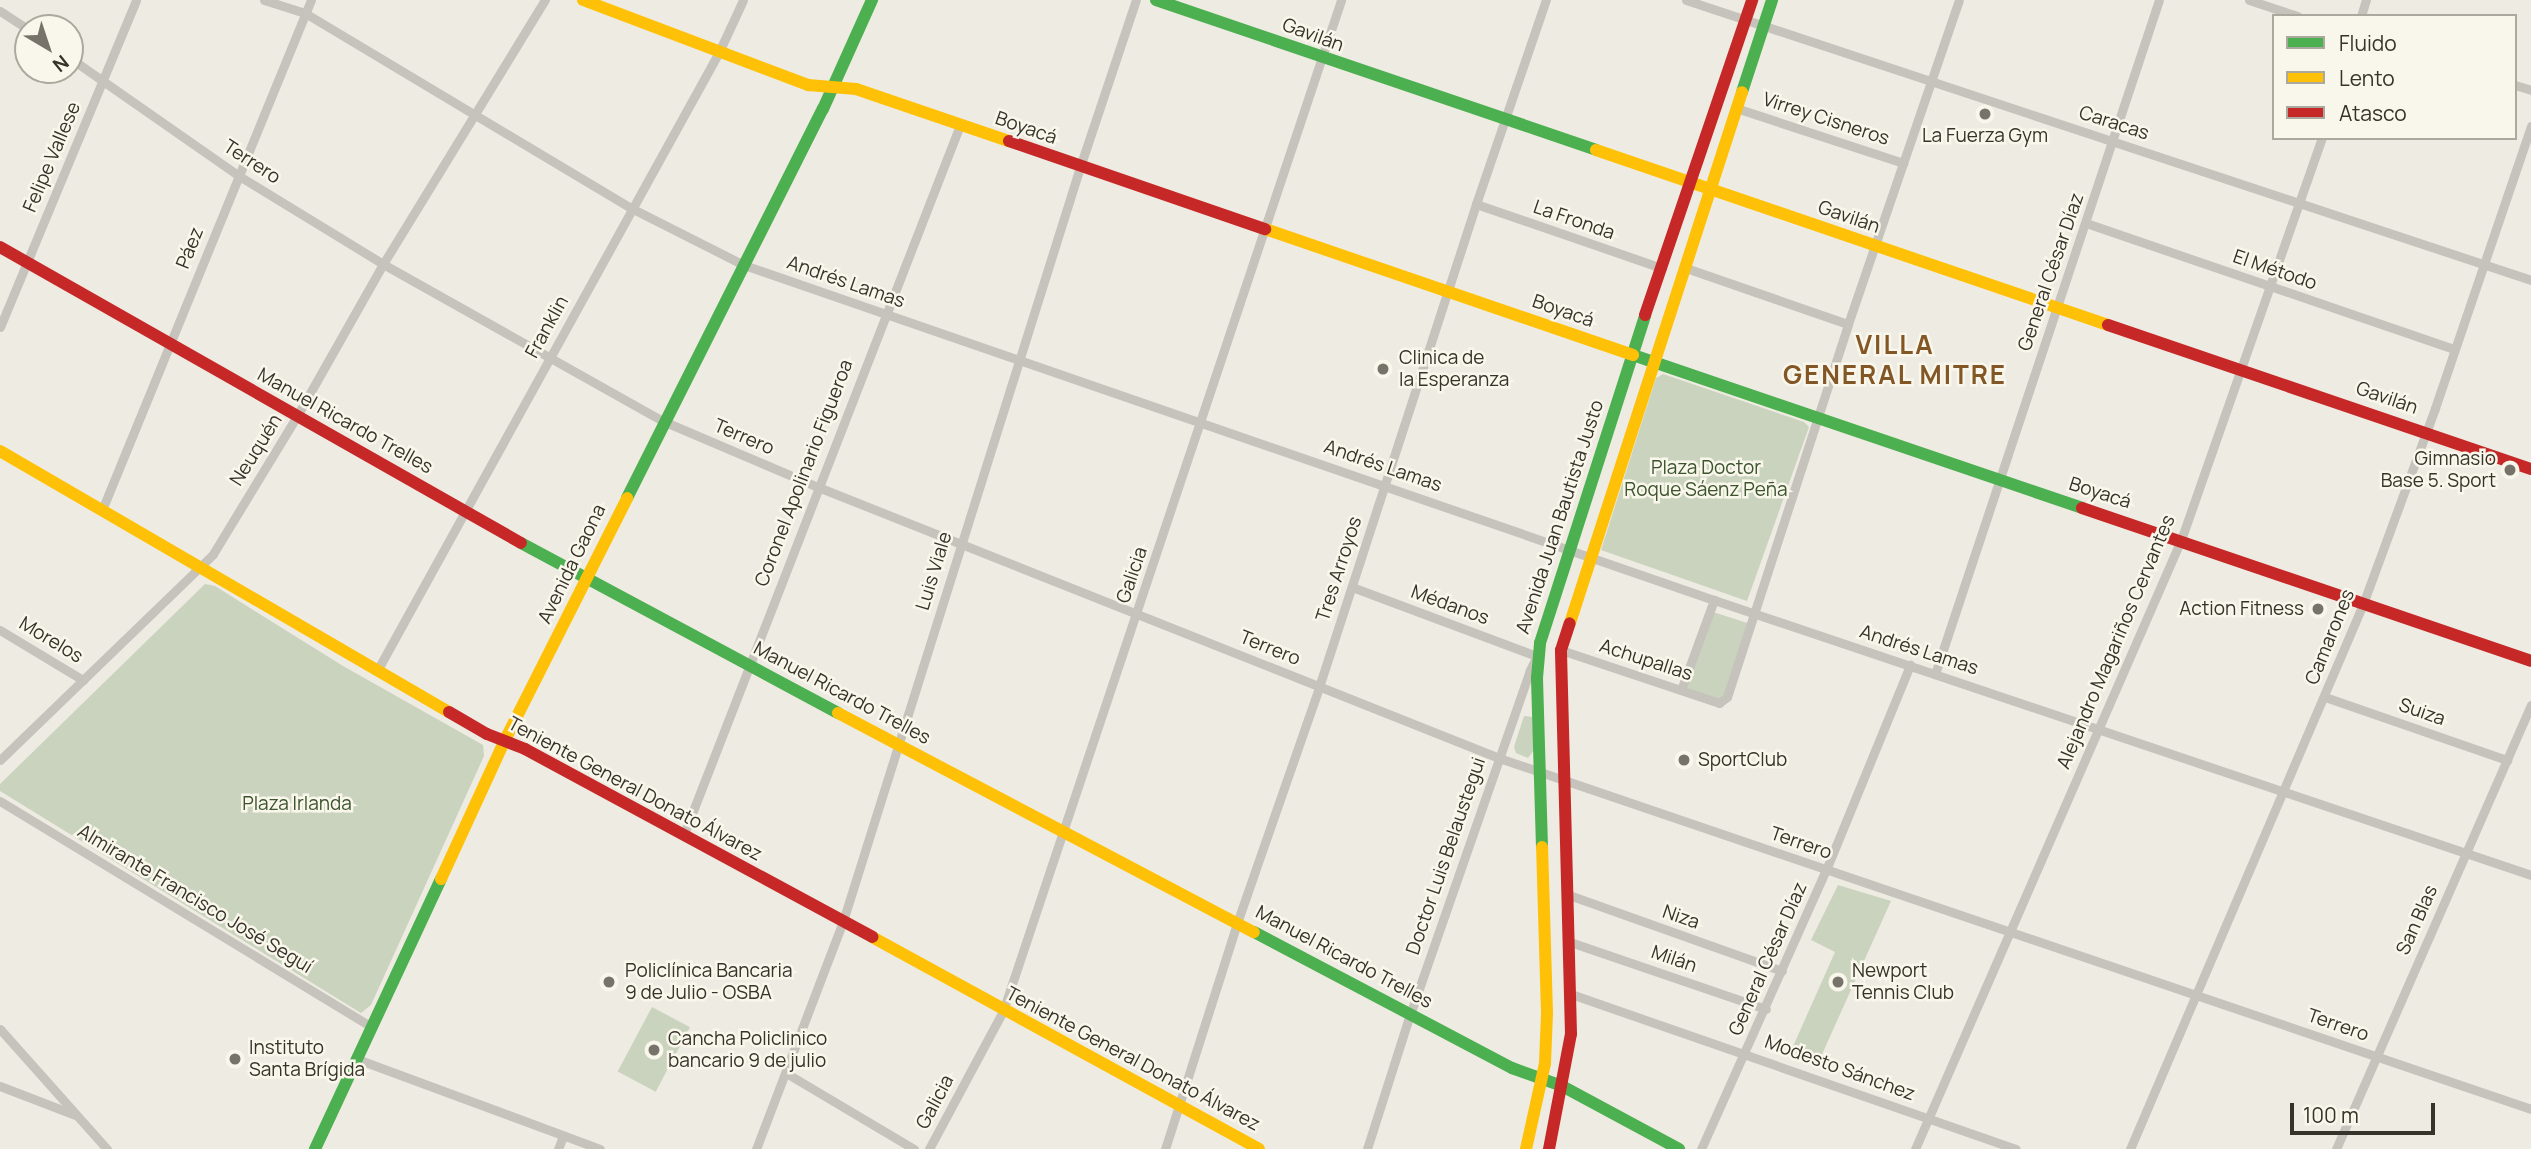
<!DOCTYPE html>
<meta charset="utf-8">
<style>
body{margin:0}
#map{position:relative;width:2531px;height:1149px;overflow:hidden;background:#eeebe2;font-family:Manrope,sans-serif}
div>[style]{position:absolute}
[style*='--x']{left:calc(var(--x)*1px);top:calc(var(--y)*1px);width:calc(var(--w)*1px);rotate:calc(var(--a)*1deg)}
.green>*{inset:0;background:#cad3bd;transform-origin:0 0}
.street>*{height:9px;margin:-4.5px;padding:0 4.5px;transform-origin:4.5px;border-radius:4.5px;background:#c6c3bc}
.fast>*{height:12px;margin:-6px;padding:0 6px;transform-origin:6px;border-radius:6px;background:#4caf50}
.slow>*{height:12px;margin:-6px;padding:0 6px;transform-origin:6px;border-radius:6px;background:#ffc107}
.jam>*{height:12px;margin:-6px;padding:0 6px;transform-origin:6px;border-radius:6px;background:#c62828}
.dots>*{width:19px;height:19px;translate:-50% -50%;box-sizing:border-box;border:4px solid #f9f7eb;border-radius:50%}
span{translate:-50% -50%;white-space:nowrap;text-align:center;line-height:1.15;-webkit-text-stroke:5px #f9f7eb;paint-order:stroke}
.street-label{font-size:19px;color:#37322a}
.poi-label{font-size:19px;color:#37322a}
.left{translate:0 -50%;text-align:left}
.right{translate:-100% -50%;text-align:right}
.park-label{font-size:19px;color:#3c542e}
.district-label{font-size:26px;color:#835626;font-weight:700;letter-spacing:2px}
.legend{position:absolute;left:2272px;top:14px;width:245px;height:126px;box-sizing:border-box;background:#f9f7eb;border:2px solid #aba89e;margin:0;padding:9px 12px;list-style:none;font-size:21px;color:#37322a}
.legend li{display:flex;align-items:center;gap:14px;height:35px}
.legend b{width:35px;border:2px solid #aba89e}
.north{position:absolute;left:14px;top:14px;width:70px;height:70px;box-sizing:border-box;background:#f9f7eb;border:2px solid #aba89e;border-radius:50%;rotate:141deg;font-size:19px;font-weight:700;line-height:28px;text-align:center;color:#37322a}
.north::after{content:'';display:block;margin:auto;width:24px;height:32px;background:#77736a;clip-path:polygon(50% 0,100% 100%,50% 72%,0 100%)}
.scale{position:absolute;left:2290px;top:1103px;width:145px;height:32px;box-sizing:border-box;border:4px solid #37322a;border-top:0;padding-left:9px;font-size:21px;line-height:24px;white-space:nowrap;color:#37322a;-webkit-text-stroke:5px #f9f7eb;paint-order:stroke}
</style>
<div id="map">
<div class="green">
<div style="clip-path:polygon(1663px 374px,1804px 422px,1809px 427px,1747px 601px,1601px 550px,1656px 378px)"></div>
<div style="clip-path:polygon(205px 584px,215px 586px,343px 666px,483px 745px,484px 756px,371px 1005px,361px 1013px,0 791px,0 784px)"></div>
<div style="left:1707px;top:610px;width:44px;height:83px;rotate:18deg"></div>
<div style="clip-path:polygon(1524px 716px,1533px 717px,1534px 750px,1528px 758px,1516px 753px,1514px 747px)"></div>
<div style="clip-path:polygon(1838px 885px,1891px 901px,1819px 1061px,1791px 1051px,1835px 952px,1811px 940px)"></div>
<div style="left:652px;top:1007px;width:43px;height:73px;rotate:28deg"></div>
</div>
<div class="street">
<div style="--x:264;--y:0;--w:43;--a:17.6"></div>
<div style="--x:305;--y:13;--w:382;--a:30.9"></div>
<div style="--x:633;--y:209;--w:124;--a:26.8"></div>
<div style="--x:744;--y:265;--w:1026;--a:19.05"></div>
<div style="--x:1714;--y:600;--w:862;--a:18.6"></div>
<div style="--x:1686;--y:0;--w:890;--a:18.33"></div>
<div style="--x:2249;--y:0;--w:51;--a:18.4"></div>
<div style="--x:0;--y:11;--w:33;--a:33"></div>
<div style="--x:2361;--y:16;--w:17;--a:-73"></div>
<div style="--x:70;--y:58;--w:206;--a:34.9"></div>
<div style="--x:239;--y:176;--w:169;--a:31.4"></div>
<div style="--x:383;--y:264;--w:321;--a:29.3"></div>
<div style="--x:663;--y:421;--w:168;--a:23.1"></div>
<div style="--x:818;--y:487;--w:733;--a:21.7"></div>
<div style="--x:1499;--y:758;--w:1090;--a:18.78"></div>
<div style="--x:2515;--y:85;--w:17;--a:17"></div>
<div style="--x:1739;--y:109;--w:173;--a:18.2"></div>
<div style="--x:1476;--y:204;--w:197;--a:19"></div>
<div style="--x:2086;--y:223;--w:388;--a:18.9"></div>
<div style="--x:1686;--y:268;--w:171;--a:19.1"></div>
<div style="--x:0;--y:327;--w:354;--a:-67.4"></div>
<div style="--x:102;--y:510;--w:551;--a:-67.72"></div>
<div style="--x:1352;--y:587;--w:197;--a:20.5"></div>
<div style="--x:1537;--y:656;--w:16;--a:117"></div>
<div style="--x:1530;--y:670;--w:364;--a:109.2"></div>
<div style="--x:1410;--y:1014;--w:142;--a:107.7"></div>
<div style="--x:0;--y:630;--w:97;--a:31.1"></div>
<div style="--x:1561;--y:650;--w:167;--a:18.5"></div>
<div style="--x:1719;--y:703;--w:10;--a:-37"></div>
<div style="--x:1727;--y:697;--w:392;--a:-72"></div>
<div style="--x:1848;--y:324;--w:342;--a:-71.1"></div>
<div style="--x:378;--y:669;--w:705;--a:-61.07"></div>
<div style="--x:719;--y:52;--w:57;--a:-65.2"></div>
<div style="--x:1935;--y:674;--w:710;--a:-71.62"></div>
<div style="--x:1681;--y:690;--w:96;--a:-69.9"></div>
<div style="--x:2325;--y:697;--w:193;--a:19.1"></div>
<div style="--x:0;--y:760;--w:296;--a:-44"></div>
<div style="--x:213;--y:554;--w:162;--a:-58.7"></div>
<div style="--x:297;--y:416;--w:175;--a:-60.5"></div>
<div style="--x:383;--y:264;--w:310;--a:-58.5"></div>
<div style="--x:0;--y:801;--w:435;--a:31.3"></div>
<div style="--x:684;--y:834;--w:761;--a:-68.73"></div>
<div style="--x:1569;--y:895;--w:226;--a:19.6"></div>
<div style="--x:1570;--y:942;--w:207;--a:18.9"></div>
<div style="--x:1571;--y:994;--w:471;--a:19.2"></div>
<div style="--x:0;--y:1029;--w:161;--a:48.3"></div>
<div style="--x:357;--y:1059;--w:259;--a:20.3"></div>
<div style="--x:786;--y:1073;--w:149;--a:30.7"></div>
<div style="--x:0;--y:1086;--w:80;--a:21.1"></div>
<div style="--x:558;--y:1149;--w:14;--a:-69"></div>
<div style="--x:756;--y:1149;--w:244;--a:-69.1"></div>
<div style="--x:843;--y:921;--w:790;--a:-72.55"></div>
<div style="--x:1080;--y:167;--w:176;--a:-71.5"></div>
<div style="--x:929;--y:1149;--w:157;--a:-61.8"></div>
<div style="--x:1003;--y:1011;--w:1066;--a:-71.51"></div>
<div style="--x:1165;--y:1149;--w:237;--a:-72.3"></div>
<div style="--x:1237;--y:923;--w:250;--a:-70.8"></div>
<div style="--x:1319;--y:687;--w:508;--a:-71.99"></div>
<div style="--x:1476;--y:204;--w:216;--a:-71.1"></div>
<div style="--x:1701;--y:1149;--w:306;--a:-65.9"></div>
<div style="--x:1826;--y:870;--w:222;--a:-67.7"></div>
<div style="--x:1915;--y:1149;--w:665;--a:-66.41"></div>
<div style="--x:2181;--y:540;--w:426;--a:-70.7"></div>
<div style="--x:2130;--y:1149;--w:593;--a:-66.85"></div>
<div style="--x:2363;--y:604;--w:209;--a:-69.8"></div>
<div style="--x:2435;--y:408;--w:298;--a:-71.2"></div>
<div style="--x:2336;--y:1149;--w:485;--a:-66.3"></div>
</div>
<div class="fast">
<div style="--x:1156;--y:0;--w:465;--a:18.8"></div>
<div style="--x:1742;--y:92;--w:97;--a:-71.9"></div>
<div style="--x:1633;--y:355;--w:474;--a:18.8"></div>
<div style="--x:627;--y:498;--w:436;--a:-63.3"></div>
<div style="--x:823;--y:109;--w:120;--a:-65.8"></div>
<div style="--x:521;--y:543;--w:360;--a:28.2"></div>
<div style="--x:1542;--y:847;--w:169;--a:-91.7"></div>
<div style="--x:1537;--y:678;--w:35;--a:-85"></div>
<div style="--x:1540;--y:643;--w:344;--a:-72.2"></div>
<div style="--x:1254;--y:932;--w:292;--a:27.8"></div>
<div style="--x:1512;--y:1068;--w:53;--a:19.8"></div>
<div style="--x:1562;--y:1086;--w:133;--a:28.3"></div>
<div style="--x:315;--y:1149;--w:298;--a:-65"></div>
</div>
<div class="slow">
<div style="--x:583;--y:0;--w:241;--a:20.7"></div>
<div style="--x:808;--y:85;--w:48;--a:4.8"></div>
<div style="--x:856;--y:89;--w:162;--a:18.8"></div>
<div style="--x:1596;--y:150;--w:541;--a:18.87"></div>
<div style="--x:1265;--y:229;--w:389;--a:18.9"></div>
<div style="--x:0;--y:451;--w:519;--a:30.17"></div>
<div style="--x:1570;--y:623;--w:558;--a:-72.05"></div>
<div style="--x:838;--y:713;--w:470;--a:27.8"></div>
<div style="--x:441;--y:879;--w:153;--a:-65.3"></div>
<div style="--x:505;--y:740;--w:271;--a:-63.2"></div>
<div style="--x:872;--y:937;--w:441;--a:28.7"></div>
<div style="--x:1526;--y:1149;--w:88;--a:-77.5"></div>
<div style="--x:1545;--y:1063;--w:50;--a:-87.7"></div>
<div style="--x:1547;--y:1013;--w:166;--a:-91.7"></div>
</div>
<div class="jam">
<div style="--x:1009;--y:141;--w:271;--a:19"></div>
<div style="--x:0;--y:247;--w:599;--a:29.6"></div>
<div style="--x:1645;--y:315;--w:333;--a:-71.2"></div>
<div style="--x:2108;--y:325;--w:447;--a:18.8"></div>
<div style="--x:2082;--y:508;--w:474;--a:18.8"></div>
<div style="--x:449;--y:712;--w:44;--a:30.1"></div>
<div style="--x:487;--y:734;--w:41;--a:21.5"></div>
<div style="--x:525;--y:749;--w:395;--a:28.4"></div>
<div style="--x:1549;--y:1149;--w:117;--a:-79.2"></div>
<div style="--x:1571;--y:1034;--w:384;--a:-91.5"></div>
<div style="--x:1561;--y:650;--w:28;--a:-72"></div>
</div>
<div class="dots">
<div style="left:1985px;top:114px;background:#77736a"></div>
<div style="left:1383px;top:369px;background:#77736a"></div>
<div style="left:2510px;top:470px;background:#77736a"></div>
<div style="left:2318px;top:609px;background:#77736a"></div>
<div style="left:1684px;top:760px;background:#77736a"></div>
<div style="left:609px;top:982px;background:#77736a"></div>
<div style="left:1838px;top:982px;background:#77736a"></div>
<div style="left:654px;top:1050px;background:#77736a"></div>
<div style="left:235px;top:1059px;background:#77736a"></div>
</div>
<div class="street-label">
<span style="left:1313px;top:35px;rotate:20deg">Gavilán</span>
<span style="left:1826px;top:119px;rotate:18deg">Virrey Cisneros</span>
<span style="left:2114px;top:123px;rotate:18deg">Caracas</span>
<span style="left:1026px;top:128px;rotate:19deg">Boyacá</span>
<span style="left:52px;top:157px;rotate:-67deg">Felipe Vallese</span>
<span style="left:252px;top:162px;rotate:33deg">Terrero</span>
<span style="left:1849px;top:217px;rotate:19deg">Gavilán</span>
<span style="left:1574px;top:220px;rotate:19deg">La Fronda</span>
<span style="left:190px;top:248px;rotate:-68deg">Páez</span>
<span style="left:2275px;top:270px;rotate:19deg">El Método</span>
<span style="left:2051px;top:272px;rotate:-71deg">General César Díaz</span>
<span style="left:846px;top:282px;rotate:19deg">Andrés Lamas</span>
<span style="left:1563px;top:311px;rotate:19deg">Boyacá</span>
<span style="left:547px;top:327px;rotate:-61deg">Franklin</span>
<span style="left:2387px;top:398px;rotate:19deg">Gavilán</span>
<span style="left:345px;top:421px;rotate:29deg">Manuel Ricardo Trelles</span>
<span style="left:744px;top:437px;rotate:23deg">Terrero</span>
<span style="left:256px;top:450px;rotate:-58deg">Neuquén</span>
<span style="left:1383px;top:466px;rotate:19deg">Andrés Lamas</span>
<span style="left:804px;top:473px;rotate:-69deg">Coronel Apolinario Figueroa</span>
<span style="left:2100px;top:493px;rotate:18deg">Boyacá</span>
<span style="left:1560px;top:517px;rotate:-72deg">Avenida Juan Bautista Justo</span>
<span style="left:572px;top:564px;rotate:-64deg">Avenida Gaona</span>
<span style="left:1339px;top:569px;rotate:-72deg">Tres Arroyos</span>
<span style="left:934px;top:571px;rotate:-73deg">Luis Viale</span>
<span style="left:1132px;top:575px;rotate:-71deg">Galicia</span>
<span style="left:1450px;top:605px;rotate:20deg">Médanos</span>
<span style="left:2330px;top:637px;rotate:-68deg">Camarones</span>
<span style="left:51px;top:640px;rotate:31deg">Morelos</span>
<span style="left:2116px;top:642px;rotate:-67deg">Alejandro Magariños Cervantes</span>
<span style="left:1270px;top:648px;rotate:22deg">Terrero</span>
<span style="left:1919px;top:650px;rotate:18deg">Andrés Lamas</span>
<span style="left:1646px;top:660px;rotate:18deg">Achupallas</span>
<span style="left:842px;top:693px;rotate:28deg">Manuel Ricardo Trelles</span>
<span style="left:2422px;top:712px;rotate:19deg">Suiza</span>
<span style="left:635px;top:789px;rotate:28deg">Teniente General Donato Álvarez</span>
<span style="left:1801px;top:843px;rotate:19deg">Terrero</span>
<span style="left:1446px;top:856px;rotate:-71deg">Doctor Luis Belaustegui</span>
<span style="left:195px;top:899px;rotate:31deg">Almirante Francisco José Seguí</span>
<span style="left:1681px;top:917px;rotate:19deg">Niza</span>
<span style="left:2417px;top:920px;rotate:-66deg">San Blas</span>
<span style="left:1344px;top:957px;rotate:28deg">Manuel Ricardo Trelles</span>
<span style="left:1674px;top:959px;rotate:19deg">Milán</span>
<span style="left:1768px;top:959px;rotate:-66deg">General César Díaz</span>
<span style="left:2338px;top:1025px;rotate:19deg">Terrero</span>
<span style="left:1133px;top:1059px;rotate:28deg">Teniente General Donato Álvarez</span>
<span style="left:1840px;top:1068px;rotate:20deg">Modesto Sánchez</span>
<span style="left:935px;top:1102px;rotate:-62deg">Galicia</span>
</div>
<div class="poi-label">
<span style="left:1985px;top:136px">La Fuerza Gym</span>
<span class="left" style="left:1399px;top:369px">Clinica de<br>la Esperanza</span>
<span class="right" style="left:2496px;top:470px">Gimnasio<br>Base 5. Sport</span>
<span class="right" style="left:2304px;top:609px">Action Fitness</span>
<span class="left" style="left:1698px;top:760px">SportClub</span>
<span class="left" style="left:625px;top:982px">Policlínica Bancaria<br>9 de Julio - OSBA</span>
<span class="left" style="left:1852px;top:982px">Newport<br>Tennis Club</span>
<span class="left" style="left:668px;top:1050px">Cancha Policlinico<br>bancario 9 de julio</span>
<span class="left" style="left:249px;top:1059px">Instituto<br>Santa Brígida</span>
</div>
<div class="park-label">
<span style="left:1706px;top:479px">Plaza Doctor<br>Roque Sáenz Peña</span>
<span style="left:297px;top:804px">Plaza Irlanda</span>
</div>
<div class="district-label">
<span style="left:1895px;top:360px">VILLA<br>GENERAL MITRE</span>
</div>
<ul class="legend">
<li><b style="height:9px;background:#4caf50"></b>Fluido</li>
<li><b style="height:9px;background:#ffc107"></b>Lento</li>
<li><b style="height:9px;background:#c62828"></b>Atasco</li>
</ul>
<div class="north">N</div>
<div class="scale">100 m</div>
</div>
